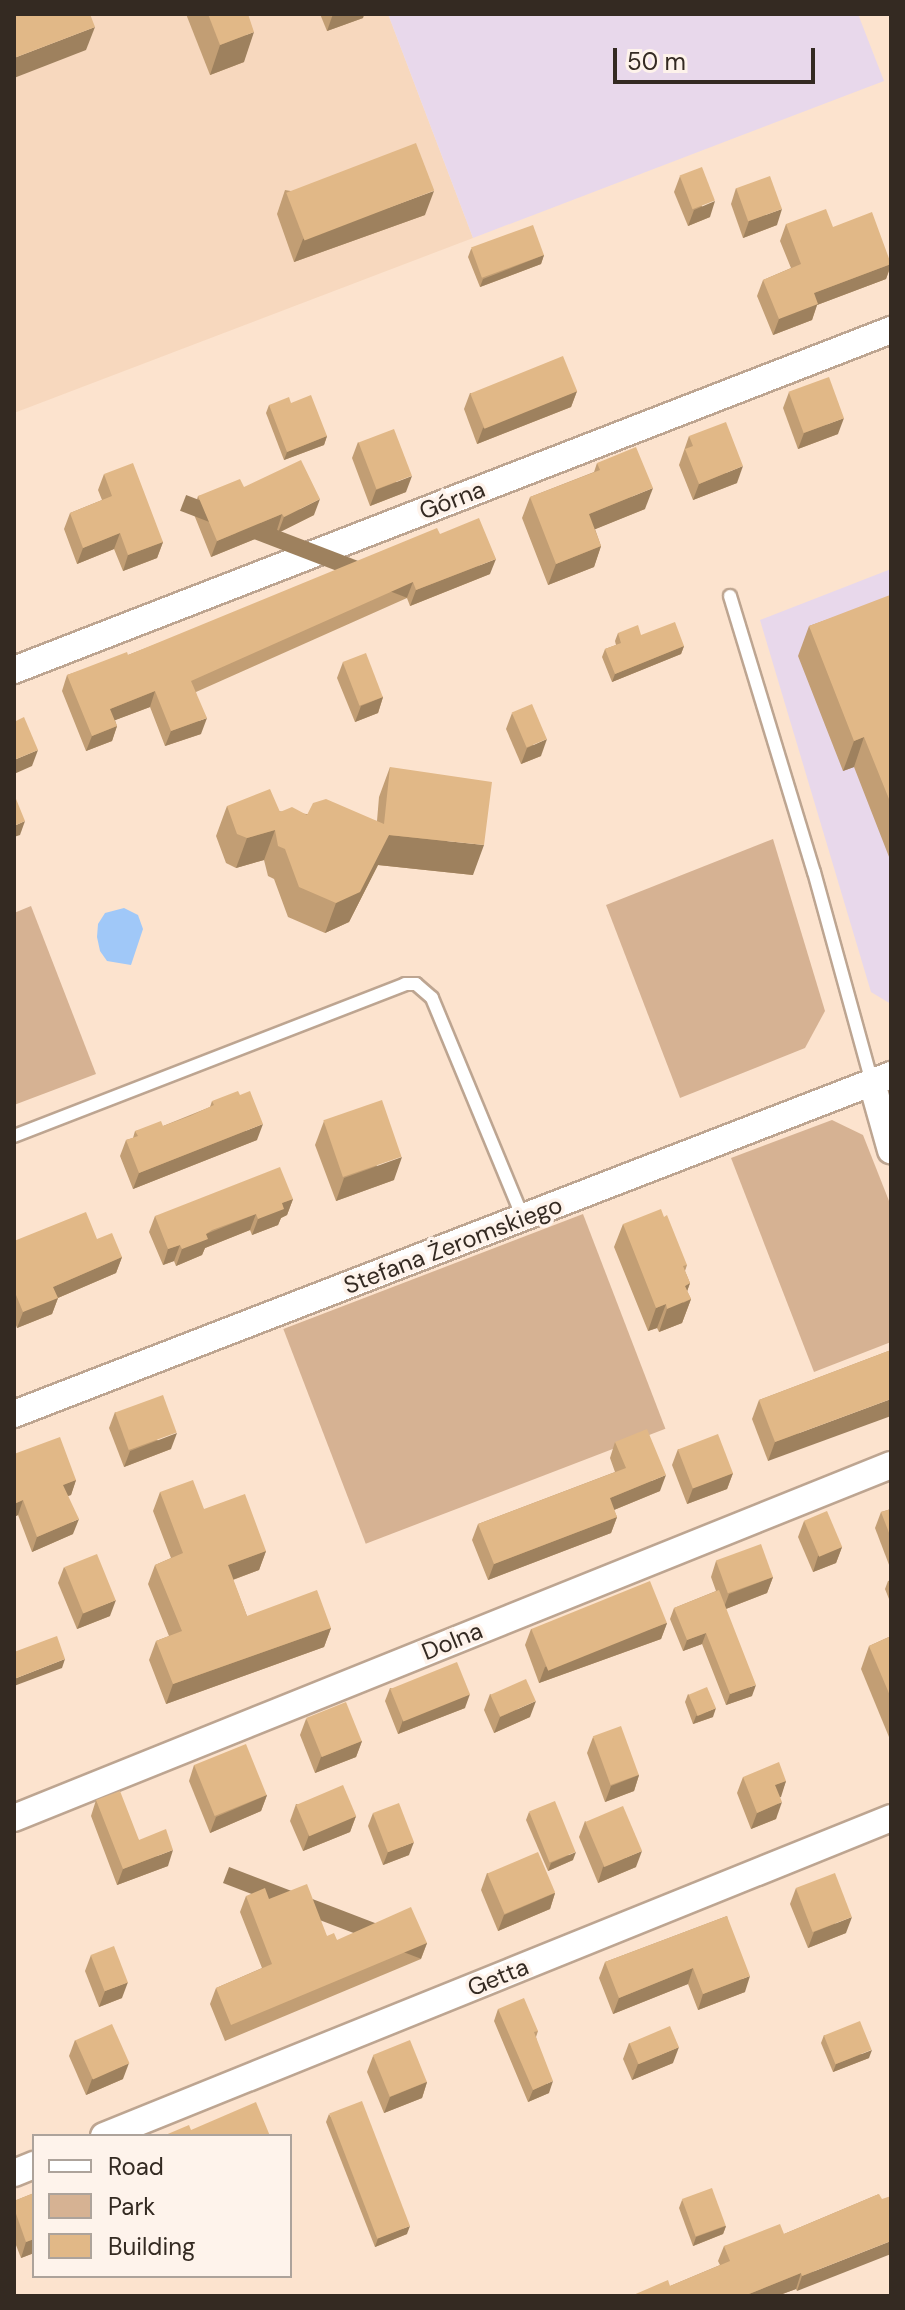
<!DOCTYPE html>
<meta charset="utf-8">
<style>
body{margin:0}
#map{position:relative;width:905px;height:2310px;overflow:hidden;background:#fce3ce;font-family:"DM Sans",sans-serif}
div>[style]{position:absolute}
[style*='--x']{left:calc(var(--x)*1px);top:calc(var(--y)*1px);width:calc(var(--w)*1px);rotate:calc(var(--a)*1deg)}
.built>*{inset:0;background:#f7d8be}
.industrial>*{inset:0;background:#e8d8eb}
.green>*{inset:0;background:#d6b293;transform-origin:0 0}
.water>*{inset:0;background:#a0c8f8}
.roads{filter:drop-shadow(2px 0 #bda591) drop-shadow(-2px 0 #bda591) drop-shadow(0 2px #bda591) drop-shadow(0 -2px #bda591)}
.service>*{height:12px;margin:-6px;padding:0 6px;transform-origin:6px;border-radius:6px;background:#fff}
.minor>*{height:26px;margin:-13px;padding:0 13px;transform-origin:13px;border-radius:13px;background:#fff}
.wall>*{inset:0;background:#c29e74}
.shaded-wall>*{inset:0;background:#9e815e;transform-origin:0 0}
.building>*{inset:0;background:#e1b887;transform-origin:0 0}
span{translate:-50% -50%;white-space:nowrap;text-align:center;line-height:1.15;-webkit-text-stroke:7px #fef3eb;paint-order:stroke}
.street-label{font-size:24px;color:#342a22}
.frame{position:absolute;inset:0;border:16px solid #342a22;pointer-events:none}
.legend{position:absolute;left:32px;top:2134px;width:260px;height:144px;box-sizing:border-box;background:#fef3eb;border:2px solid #ada39b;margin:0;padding:10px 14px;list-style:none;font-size:24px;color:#342a22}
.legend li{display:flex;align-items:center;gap:16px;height:40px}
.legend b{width:40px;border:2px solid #ada39b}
.scale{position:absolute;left:613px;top:48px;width:202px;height:36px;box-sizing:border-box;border:4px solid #342a22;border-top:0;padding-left:10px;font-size:24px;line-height:28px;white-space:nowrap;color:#342a22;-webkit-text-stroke:6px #fef3eb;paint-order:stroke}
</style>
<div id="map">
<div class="built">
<div style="clip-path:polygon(14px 14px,388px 14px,473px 238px,14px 413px)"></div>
</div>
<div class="industrial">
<div style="clip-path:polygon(388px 14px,858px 14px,884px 81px,473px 238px)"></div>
<div style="clip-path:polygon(891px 569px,891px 1004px,871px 992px,760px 620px)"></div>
</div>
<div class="green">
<div style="clip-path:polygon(773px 839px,825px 1011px,805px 1048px,680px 1098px,606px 905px)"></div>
<div style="clip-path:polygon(31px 906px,96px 1074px,14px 1105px,14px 913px)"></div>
<div style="clip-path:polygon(832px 1120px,863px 1135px,891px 1206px,891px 1342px,814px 1372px,731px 1158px)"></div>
<div style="left:583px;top:1214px;width:230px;height:321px;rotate:69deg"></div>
</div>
<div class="water">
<div style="clip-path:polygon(124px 908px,138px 915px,143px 929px,131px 965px,107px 961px,100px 951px,97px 937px,98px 924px,105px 913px)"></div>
</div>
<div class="roads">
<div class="service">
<div style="--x:730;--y:596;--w:288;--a:73.1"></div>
<div style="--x:814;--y:872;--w:219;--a:74.6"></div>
<div style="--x:14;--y:1136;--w:420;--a:-21.2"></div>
<div style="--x:405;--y:984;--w:11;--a:0"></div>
<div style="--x:416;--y:984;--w:21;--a:41"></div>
<div style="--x:432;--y:998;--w:238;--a:67.5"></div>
</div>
<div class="minor">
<div style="--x:14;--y:670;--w:941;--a:-21.19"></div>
<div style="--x:872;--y:1083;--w:70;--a:74.2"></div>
<div style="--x:14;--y:1414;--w:940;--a:-21.13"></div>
<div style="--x:14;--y:1818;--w:945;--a:-21.93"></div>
<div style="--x:104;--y:2136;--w:849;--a:-22"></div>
<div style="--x:14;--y:2173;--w:22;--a:-22"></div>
</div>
</div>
<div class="wall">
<div style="clip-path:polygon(186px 14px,248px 14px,244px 62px,210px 75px)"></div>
<div style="clip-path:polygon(320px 14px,364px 14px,363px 18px,327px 31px)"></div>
<div style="clip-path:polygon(680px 176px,710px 217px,688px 226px,674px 192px)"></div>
<div style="clip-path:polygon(736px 188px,777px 225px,743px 238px,731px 204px)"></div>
<div style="clip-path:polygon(285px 190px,425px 215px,294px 262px,277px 214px)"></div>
<div style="clip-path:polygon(786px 224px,833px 227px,891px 261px,891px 266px,886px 279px,817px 305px,812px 320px,773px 335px,757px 296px,763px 280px,791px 268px,780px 241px)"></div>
<div style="clip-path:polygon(471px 249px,544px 255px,541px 264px,480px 287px,468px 257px)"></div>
<div style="clip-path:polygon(577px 391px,571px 407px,477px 444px,464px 409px,470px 393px)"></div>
<div style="clip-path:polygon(789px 392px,838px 434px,798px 449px,783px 408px)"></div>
<div style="clip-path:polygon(291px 403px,327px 436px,324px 445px,284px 460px,266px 413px,269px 405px)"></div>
<div style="clip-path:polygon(689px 436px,737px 483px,693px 500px,679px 465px)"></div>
<div style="clip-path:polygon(358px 442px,406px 492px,370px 506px,352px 458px)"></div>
<div style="clip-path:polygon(597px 463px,645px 509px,595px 529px,601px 546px,594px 567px,548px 585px,522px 518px,530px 497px,594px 472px)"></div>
<div style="clip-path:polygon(104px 474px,163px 542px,157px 558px,123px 571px,114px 549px,77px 564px,64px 529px,70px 513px,102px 500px,98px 490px)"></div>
<div style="clip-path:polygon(244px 487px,314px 515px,278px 533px,277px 530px,211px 557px,193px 512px,198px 496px)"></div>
<div style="clip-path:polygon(440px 534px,490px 574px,410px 606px,407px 598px,196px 692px,201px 734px,165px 746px,150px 707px,115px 720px,117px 726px,112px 741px,86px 751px,62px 691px,67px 675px,128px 655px)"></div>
<div style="clip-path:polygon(891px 597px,891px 862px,854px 767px,843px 771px,798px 656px,809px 626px)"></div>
<div style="clip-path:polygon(618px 633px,641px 635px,684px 646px,681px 654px,612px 682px,602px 657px,605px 649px,616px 645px,615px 641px)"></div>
<div style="clip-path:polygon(343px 662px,383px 697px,378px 713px,355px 722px,337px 678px)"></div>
<div style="clip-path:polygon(512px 713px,541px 756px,521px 764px,506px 729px)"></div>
<div style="clip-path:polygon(390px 767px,473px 875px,378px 865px,349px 922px,325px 933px,288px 917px,274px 879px,268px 876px,264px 860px,236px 868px,226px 863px,216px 836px,227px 806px,377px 821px,379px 797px)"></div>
<div style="clip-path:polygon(212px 1101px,257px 1140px,133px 1189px,120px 1156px,126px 1140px,133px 1138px,135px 1131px,163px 1126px,210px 1107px)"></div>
<div style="clip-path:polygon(324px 1121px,394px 1180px,336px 1201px,315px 1145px)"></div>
<div style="clip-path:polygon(293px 1199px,287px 1215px,281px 1218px,278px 1225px,252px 1235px,250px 1230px,205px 1248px,202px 1255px,176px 1266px,174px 1261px,163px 1265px,149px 1232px,155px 1216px)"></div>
<div style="clip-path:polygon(623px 1224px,687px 1265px,685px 1271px,690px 1283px,687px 1291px,691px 1299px,682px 1323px,659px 1332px,657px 1328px,648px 1331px,614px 1247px)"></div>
<div style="clip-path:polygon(97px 1239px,122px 1257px,116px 1273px,58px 1298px,52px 1314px,17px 1328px,14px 1320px,14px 1241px)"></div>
<div style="clip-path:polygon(891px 1350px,768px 1461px,752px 1419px,759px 1400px)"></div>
<div style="clip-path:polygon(115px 1412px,171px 1449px,124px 1467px,109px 1428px)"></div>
<div style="clip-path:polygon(615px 1442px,660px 1491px,614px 1510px,617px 1517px,611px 1533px,488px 1580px,472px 1540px,478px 1524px,615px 1472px,610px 1458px)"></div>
<div style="clip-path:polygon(678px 1449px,733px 1473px,727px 1489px,687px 1504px,672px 1465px)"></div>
<div style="clip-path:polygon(14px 1454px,76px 1480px,71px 1495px,68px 1496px,73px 1534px,32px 1552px,18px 1515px,14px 1517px)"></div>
<div style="clip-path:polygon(160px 1492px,204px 1509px,266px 1551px,259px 1570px,233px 1580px,247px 1616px,331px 1628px,324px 1647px,166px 1704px,149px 1660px,156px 1641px,169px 1636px,148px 1584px,155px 1565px,171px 1558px,153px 1511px)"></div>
<div style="clip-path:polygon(891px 1509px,891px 1570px,875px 1528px,881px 1512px)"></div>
<div style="clip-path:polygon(804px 1521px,842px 1547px,836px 1563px,813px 1572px,798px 1537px)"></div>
<div style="clip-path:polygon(716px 1561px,773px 1577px,767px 1593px,726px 1609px,752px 1696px,726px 1705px,702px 1644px,683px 1651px,670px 1619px,674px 1608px,716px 1591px,711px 1577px)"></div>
<div style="clip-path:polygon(64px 1567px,110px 1616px,77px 1629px,58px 1583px)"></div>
<div style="clip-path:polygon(891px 1580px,891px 1604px,885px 1589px,888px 1581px)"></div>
<div style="clip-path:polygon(667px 1623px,661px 1639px,539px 1683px,525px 1645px,531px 1629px)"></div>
<div style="clip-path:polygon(891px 1636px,891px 1737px,889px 1737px,861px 1669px,869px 1646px)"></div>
<div style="clip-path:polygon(390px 1688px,465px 1708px,398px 1734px,385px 1701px)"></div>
<div style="clip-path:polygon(490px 1694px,530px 1717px,494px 1733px,484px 1710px)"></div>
<div style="clip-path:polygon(688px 1694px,713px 1717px,693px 1724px,685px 1702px)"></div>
<div style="clip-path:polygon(306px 1719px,362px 1741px,356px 1757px,315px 1773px,300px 1735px)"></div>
<div style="clip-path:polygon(593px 1737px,639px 1775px,634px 1791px,605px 1802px,587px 1753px)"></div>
<div style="clip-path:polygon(194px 1765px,267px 1795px,261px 1811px,210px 1833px,189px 1781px)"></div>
<div style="clip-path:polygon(743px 1777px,786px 1781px,780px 1797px,776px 1819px,751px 1829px,737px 1793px)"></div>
<div style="clip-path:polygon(96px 1800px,139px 1840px,168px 1866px,117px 1885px,91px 1816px)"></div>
<div style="clip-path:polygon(296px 1804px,356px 1816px,350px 1832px,303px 1851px,290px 1821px)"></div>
<div style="clip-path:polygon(529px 1812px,573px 1860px,548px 1871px,526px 1820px)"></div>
<div style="clip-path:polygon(373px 1813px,409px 1855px,383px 1865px,368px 1826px)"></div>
<div style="clip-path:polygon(585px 1821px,636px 1867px,598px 1883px,579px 1837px)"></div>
<div style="clip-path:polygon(487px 1873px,555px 1893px,550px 1909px,498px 1931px,481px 1890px)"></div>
<div style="clip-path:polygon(796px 1888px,846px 1933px,808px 1948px,790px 1904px)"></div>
<div style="clip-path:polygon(246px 1896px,269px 1899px,327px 1936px,337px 1940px,427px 1943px,421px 1959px,225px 2041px,210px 2004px,216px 1988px,262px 1968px,240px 1912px)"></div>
<div style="clip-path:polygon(727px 1916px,745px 1992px,698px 2010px,688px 1984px,613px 2014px,599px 1978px,605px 1962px)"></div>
<div style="clip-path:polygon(91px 1955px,122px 1998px,99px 2007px,85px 1971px)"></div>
<div style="clip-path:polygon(498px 2009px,538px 2031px,536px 2037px,549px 2093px,528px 2102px,494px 2021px)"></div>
<div style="clip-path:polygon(824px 2035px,869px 2058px,833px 2072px,821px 2043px)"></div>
<div style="clip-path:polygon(75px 2040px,123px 2079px,86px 2095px,69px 2056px)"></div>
<div style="clip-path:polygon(629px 2043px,673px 2063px,632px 2080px,623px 2059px)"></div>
<div style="clip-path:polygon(373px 2056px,427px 2082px,422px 2098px,384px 2113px,367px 2072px)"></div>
<div style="clip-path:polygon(329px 2114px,407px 2234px,375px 2247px,326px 2122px)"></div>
<div style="clip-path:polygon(34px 2193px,34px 2253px,21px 2258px,14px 2240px,14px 2201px)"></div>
<div style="clip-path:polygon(879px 2194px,797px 2291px,796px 2289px,777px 2296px,631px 2296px,670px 2286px,720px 2265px,718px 2261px,724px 2246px,784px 2234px)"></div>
<div style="clip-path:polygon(682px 2200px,726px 2226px,723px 2234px,693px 2246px,679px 2208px)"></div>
</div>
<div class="shaded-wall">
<div style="clip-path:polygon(333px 14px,364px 14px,363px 18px,327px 31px)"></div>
<div style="clip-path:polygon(95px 27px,86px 50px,14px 78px,14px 58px)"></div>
<div style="clip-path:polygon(254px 32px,244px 62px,210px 75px,220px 45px)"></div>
<div style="clip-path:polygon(434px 191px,425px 215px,294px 262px,303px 239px)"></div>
<div style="clip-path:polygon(715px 201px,710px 217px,688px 226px,694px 210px)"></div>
<div style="clip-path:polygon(782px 209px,777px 225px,743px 238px,749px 221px)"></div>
<div style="clip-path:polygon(544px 255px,541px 264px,480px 287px,483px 279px)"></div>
<div style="clip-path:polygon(891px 264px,886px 279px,817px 305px,812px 320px,773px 335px,779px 319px,814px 293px)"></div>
<div style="clip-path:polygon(577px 391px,571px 407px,477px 444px,483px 428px)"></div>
<div style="clip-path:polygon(844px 418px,838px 434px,798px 449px,804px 433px)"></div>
<div style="clip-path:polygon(327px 436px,324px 445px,284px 460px,287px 452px)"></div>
<div style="clip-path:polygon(743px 466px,737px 483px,693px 500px,699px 484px)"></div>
<div style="clip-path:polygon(412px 476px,406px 492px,370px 506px,376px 490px)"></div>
<div style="clip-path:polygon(653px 488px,645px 509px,581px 535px,589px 514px)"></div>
<div style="clip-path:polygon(320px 499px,314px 515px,278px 533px,284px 517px)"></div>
<div style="clip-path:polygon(282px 514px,277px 530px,211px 557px,217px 541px)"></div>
<div style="clip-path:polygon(120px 533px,114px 549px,77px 564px,83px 548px)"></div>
<div style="clip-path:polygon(163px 542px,157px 558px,123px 571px,128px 555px)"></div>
<div style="clip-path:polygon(601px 546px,594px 567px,548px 585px,556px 564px)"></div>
<div style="clip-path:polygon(496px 559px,490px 574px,410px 606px,416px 590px)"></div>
<div style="left:413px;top:582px;width:17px;height:243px;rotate:111deg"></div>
<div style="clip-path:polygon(684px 646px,681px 654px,612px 682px,615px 674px)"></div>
<div style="clip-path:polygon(155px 691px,150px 707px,105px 724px,110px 709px)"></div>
<div style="clip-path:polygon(383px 697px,378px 713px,355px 722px,361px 706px)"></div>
<div style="clip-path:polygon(207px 718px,201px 734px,165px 746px,171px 731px)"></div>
<div style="clip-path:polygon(117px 726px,112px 741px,86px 751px,92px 736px)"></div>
<div style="clip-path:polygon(864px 737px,854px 767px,843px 771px,854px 741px)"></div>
<div style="clip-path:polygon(547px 739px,541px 756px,521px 764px,527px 748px)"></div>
<div style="clip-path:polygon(38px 750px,32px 766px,14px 774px,14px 760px)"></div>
<div style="clip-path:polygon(25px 821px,20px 835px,14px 837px,14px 826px)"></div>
<div style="clip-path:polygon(275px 830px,264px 860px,236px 868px,247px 838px)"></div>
<div style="clip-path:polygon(389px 835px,484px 845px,473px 875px,378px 865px,349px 922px,325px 933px,336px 903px)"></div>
<div style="clip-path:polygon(263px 1124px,257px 1140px,133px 1189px,139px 1173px)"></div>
<div style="clip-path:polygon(402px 1157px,394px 1180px,336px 1201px,344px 1178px)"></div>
<div style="clip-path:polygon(293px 1199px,287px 1215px,281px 1218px,278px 1225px,252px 1235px,258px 1219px,282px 1203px)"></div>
<div style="clip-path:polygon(256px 1214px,250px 1230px,205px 1248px,202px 1255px,176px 1266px,182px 1249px,206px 1234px)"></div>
<div style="clip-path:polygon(180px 1245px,174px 1261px,163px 1265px,168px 1249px)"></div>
<div style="clip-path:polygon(122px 1257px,116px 1273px,53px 1300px,58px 1298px,52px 1314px,17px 1328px,23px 1312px,53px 1287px)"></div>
<div style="clip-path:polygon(690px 1283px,683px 1303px,691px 1299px,682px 1323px,659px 1332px,667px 1309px,685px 1286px)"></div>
<div style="clip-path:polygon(666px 1304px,657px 1328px,648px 1331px,656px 1308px)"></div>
<div style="clip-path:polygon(891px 1399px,891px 1416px,768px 1461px,775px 1442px)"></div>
<div style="clip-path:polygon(177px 1433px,171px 1449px,124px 1467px,130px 1451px)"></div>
<div style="clip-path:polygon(733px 1473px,727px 1489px,687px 1504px,693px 1488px)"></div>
<div style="clip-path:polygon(666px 1475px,660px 1491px,604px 1514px,610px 1498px)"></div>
<div style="clip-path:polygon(76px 1480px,71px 1495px,58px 1499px,63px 1485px)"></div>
<div style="clip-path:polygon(23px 1500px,18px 1515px,14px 1517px,14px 1504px)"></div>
<div style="clip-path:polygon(617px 1517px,611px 1533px,488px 1580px,494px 1564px)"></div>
<div style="clip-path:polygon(79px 1519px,73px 1534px,32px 1552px,37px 1537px)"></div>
<div style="clip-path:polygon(842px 1547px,836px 1563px,813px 1572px,818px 1556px)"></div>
<div style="clip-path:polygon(266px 1551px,259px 1570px,221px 1584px,228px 1565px)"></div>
<div style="clip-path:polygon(773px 1577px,767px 1593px,723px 1610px,729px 1594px)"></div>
<div style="clip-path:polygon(116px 1600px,110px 1616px,77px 1629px,83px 1613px)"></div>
<div style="clip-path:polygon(667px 1623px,661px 1639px,539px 1683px,545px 1667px)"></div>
<div style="clip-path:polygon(331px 1628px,324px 1647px,166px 1704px,173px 1684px)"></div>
<div style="clip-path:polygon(706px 1633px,702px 1644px,683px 1651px,687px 1640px)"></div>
<div style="clip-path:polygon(65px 1659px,62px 1668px,14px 1686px,14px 1679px)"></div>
<div style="clip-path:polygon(756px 1685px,752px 1696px,726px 1705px,730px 1694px)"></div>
<div style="clip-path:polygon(470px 1694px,465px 1708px,398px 1734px,403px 1720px)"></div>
<div style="clip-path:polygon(536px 1701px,530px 1717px,494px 1733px,500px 1717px)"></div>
<div style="clip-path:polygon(716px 1708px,713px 1717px,693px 1724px,696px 1716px)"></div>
<div style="clip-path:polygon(362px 1741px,356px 1757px,315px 1773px,321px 1757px)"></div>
<div style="clip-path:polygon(639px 1775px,634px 1791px,605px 1802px,611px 1786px)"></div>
<div style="clip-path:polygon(786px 1781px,781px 1797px,769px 1801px,775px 1785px)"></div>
<div style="clip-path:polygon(267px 1795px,261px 1811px,210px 1833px,216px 1817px)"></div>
<div style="clip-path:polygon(782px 1802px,776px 1819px,751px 1829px,757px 1813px)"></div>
<div style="clip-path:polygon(356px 1816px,350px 1832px,303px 1851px,309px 1835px)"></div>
<div style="clip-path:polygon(414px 1842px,409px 1855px,383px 1865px,388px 1852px)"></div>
<div style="clip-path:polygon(173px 1850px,168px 1866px,117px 1885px,123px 1869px)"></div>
<div style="clip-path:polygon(642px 1851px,636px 1867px,598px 1883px,603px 1867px)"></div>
<div style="clip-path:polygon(576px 1852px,573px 1860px,548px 1871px,551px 1863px)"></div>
<div style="clip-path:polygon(555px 1893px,550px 1909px,498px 1931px,504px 1915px)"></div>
<div style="clip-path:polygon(852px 1917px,846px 1933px,808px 1948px,814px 1932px)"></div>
<div style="left:427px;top:1943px;width:17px;height:212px;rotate:111deg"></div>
<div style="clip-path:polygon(693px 1968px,688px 1984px,613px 2014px,619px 1998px)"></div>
<div style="clip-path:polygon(750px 1976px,745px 1992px,698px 2010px,703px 1994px)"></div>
<div style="clip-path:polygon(128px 1982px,122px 1998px,99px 2007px,105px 1991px)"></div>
<div style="clip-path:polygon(679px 2047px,673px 2063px,632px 2080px,638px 2064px)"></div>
<div style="clip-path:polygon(872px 2050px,869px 2058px,833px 2072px,836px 2064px)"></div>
<div style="clip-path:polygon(129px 2063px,123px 2079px,86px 2095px,92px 2079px)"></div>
<div style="clip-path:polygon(553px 2081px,549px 2093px,528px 2102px,533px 2090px)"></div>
<div style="clip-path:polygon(427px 2082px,422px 2098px,384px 2113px,390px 2097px)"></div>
<div style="clip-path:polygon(410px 2226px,407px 2234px,375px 2247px,378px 2238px)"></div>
<div style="clip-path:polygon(726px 2226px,723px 2234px,693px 2246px,696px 2237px)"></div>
<div style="clip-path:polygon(34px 2239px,34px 2253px,21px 2258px,26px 2242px)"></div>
<div style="clip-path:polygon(891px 2241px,891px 2254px,797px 2291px,802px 2276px)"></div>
<div style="clip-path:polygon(801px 2273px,796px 2289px,777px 2296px,744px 2296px)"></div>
</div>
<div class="building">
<div style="clip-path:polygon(14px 14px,90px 14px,95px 27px,14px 58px)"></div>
<div style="clip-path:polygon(208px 14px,248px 14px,254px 32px,220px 45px)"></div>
<div style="left:416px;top:143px;width:51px;height:139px;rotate:69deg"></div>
<div style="left:702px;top:167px;width:36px;height:24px;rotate:69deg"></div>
<div style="left:770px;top:176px;width:35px;height:36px;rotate:70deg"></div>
<div style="clip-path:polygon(826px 209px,833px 227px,872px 212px,891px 264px,814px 293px,818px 304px,779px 319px,763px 280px,801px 264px,786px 224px)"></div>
<div style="left:533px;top:225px;width:32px;height:66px;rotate:70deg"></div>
<div style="left:563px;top:356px;width:38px;height:100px;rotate:68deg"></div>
<div style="left:829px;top:377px;width:44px;height:43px;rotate:70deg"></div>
<div style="clip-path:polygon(311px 395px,327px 436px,287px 452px,269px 405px,289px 397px,291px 403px)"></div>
<div style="clip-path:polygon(726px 422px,743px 466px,699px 484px,685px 449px,693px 446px,689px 436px)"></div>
<div style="left:394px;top:429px;width:50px;height:38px;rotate:69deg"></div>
<div style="clip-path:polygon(636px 447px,653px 488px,589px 514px,601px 546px,556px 564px,530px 497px,600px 470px,597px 463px)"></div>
<div style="clip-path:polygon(301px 460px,320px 499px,284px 517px,282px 514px,217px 541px,198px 496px,240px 479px,244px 487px)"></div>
<div style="clip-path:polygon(133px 463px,163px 542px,128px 555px,120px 533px,83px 548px,70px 513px,112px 496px,104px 474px)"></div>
<div style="clip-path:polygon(479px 518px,496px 559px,416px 590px,413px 582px,191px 681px,207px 718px,171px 731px,155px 691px,110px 709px,117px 726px,92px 736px,67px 675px,127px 652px,128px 655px,437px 528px,440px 534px)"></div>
<div style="clip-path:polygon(890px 595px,891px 597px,891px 804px,864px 737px,854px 741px,809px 626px)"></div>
<div style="clip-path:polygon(675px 622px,684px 646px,615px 674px,605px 649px,621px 643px,618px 633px,638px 625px,641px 635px)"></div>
<div style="left:366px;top:653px;width:47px;height:25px;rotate:69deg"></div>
<div style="left:532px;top:704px;width:38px;height:22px;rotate:67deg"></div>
<div style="clip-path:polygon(24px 717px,38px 750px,14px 760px,14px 722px)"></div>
<div style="clip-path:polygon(390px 767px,492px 782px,484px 845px,389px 835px,360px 892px,336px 903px,299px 887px,285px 849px,278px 846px,275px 830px,247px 838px,237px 834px,227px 806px,270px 789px,280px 812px,292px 807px,307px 815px,313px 803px,326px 799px,384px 824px)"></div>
<div style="clip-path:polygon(14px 794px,25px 821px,14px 826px)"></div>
<div style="clip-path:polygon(238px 1091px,240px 1095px,250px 1091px,263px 1124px,139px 1173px,126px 1140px,138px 1136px,135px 1131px,161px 1121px,163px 1126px,190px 1116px,214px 1105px,212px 1101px)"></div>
<div style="left:382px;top:1100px;width:60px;height:62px;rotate:71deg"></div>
<div style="clip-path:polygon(280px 1167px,293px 1199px,282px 1203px,284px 1209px,258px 1219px,256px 1214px,212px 1230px,206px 1234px,208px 1239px,182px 1249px,180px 1245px,168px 1249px,155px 1216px)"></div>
<div style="clip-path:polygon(661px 1209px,664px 1217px,667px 1215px,687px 1265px,683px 1266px,690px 1283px,685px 1286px,691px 1299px,667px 1309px,666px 1304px,656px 1308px,623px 1224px)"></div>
<div style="clip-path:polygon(86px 1212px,97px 1239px,112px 1233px,122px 1257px,53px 1287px,58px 1298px,23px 1312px,14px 1290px,14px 1241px)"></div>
<div style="clip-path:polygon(891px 1350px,891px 1399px,775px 1442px,759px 1400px)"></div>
<div style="left:163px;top:1395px;width:40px;height:51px;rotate:70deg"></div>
<div style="clip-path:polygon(647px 1429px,666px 1475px,610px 1498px,617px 1517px,494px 1564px,478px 1524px,626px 1468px,615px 1442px)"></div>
<div style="left:718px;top:1434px;width:42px;height:43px;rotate:69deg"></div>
<div style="clip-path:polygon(60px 1437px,76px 1480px,63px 1485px,79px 1519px,37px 1537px,23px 1500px,14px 1504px,14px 1454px)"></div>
<div style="clip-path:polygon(193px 1480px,204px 1509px,245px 1494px,266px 1551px,228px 1565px,247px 1616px,317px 1590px,331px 1628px,173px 1684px,156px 1641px,182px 1631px,155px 1565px,183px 1553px,160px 1492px)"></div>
<div style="clip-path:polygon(891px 1509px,891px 1538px,881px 1512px)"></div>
<div style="left:827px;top:1511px;width:39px;height:25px;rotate:67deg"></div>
<div style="left:761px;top:1544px;width:35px;height:48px;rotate:70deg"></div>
<div style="left:97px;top:1554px;width:50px;height:35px;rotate:68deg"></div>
<div style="left:650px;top:1581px;width:45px;height:128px;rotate:68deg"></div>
<div style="clip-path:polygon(719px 1590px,756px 1685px,730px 1694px,706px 1633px,687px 1640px,674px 1608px)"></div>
<div style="clip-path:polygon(57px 1636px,65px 1659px,14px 1679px,14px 1652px)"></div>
<div style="clip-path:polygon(891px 1636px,891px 1698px,869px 1646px)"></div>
<div style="left:457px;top:1662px;width:35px;height:72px;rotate:68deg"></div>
<div style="left:526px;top:1679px;width:24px;height:39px;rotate:66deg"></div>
<div style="left:707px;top:1687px;width:23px;height:20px;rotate:67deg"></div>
<div style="left:346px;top:1702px;width:42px;height:43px;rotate:68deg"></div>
<div style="left:621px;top:1726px;width:52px;height:30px;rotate:70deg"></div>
<div style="left:246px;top:1744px;width:55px;height:56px;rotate:68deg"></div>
<div style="clip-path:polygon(779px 1762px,786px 1781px,775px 1785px,782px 1802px,757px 1813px,743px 1777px)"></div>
<div style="left:343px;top:1785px;width:34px;height:51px;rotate:67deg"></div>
<div style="clip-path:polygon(120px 1791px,139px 1840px,166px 1829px,173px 1850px,123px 1869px,96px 1800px)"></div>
<div style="left:555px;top:1801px;width:55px;height:28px;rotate:68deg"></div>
<div style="left:399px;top:1803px;width:42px;height:28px;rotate:69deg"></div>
<div style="left:623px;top:1806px;width:49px;height:41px;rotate:67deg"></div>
<div style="left:538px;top:1852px;width:44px;height:55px;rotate:67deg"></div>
<div style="left:835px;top:1873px;width:47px;height:42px;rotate:69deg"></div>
<div style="clip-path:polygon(307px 1884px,327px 1936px,334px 1933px,337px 1940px,411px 1907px,427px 1943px,231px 2025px,216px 1988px,272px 1964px,246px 1896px,265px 1888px,269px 1899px)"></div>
<div style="clip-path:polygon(727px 1916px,750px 1976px,703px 1994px,693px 1968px,619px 1998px,605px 1962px)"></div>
<div style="left:114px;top:1946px;width:39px;height:25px;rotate:69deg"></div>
<div style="clip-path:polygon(524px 1998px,538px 2031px,534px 2032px,553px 2081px,533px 2090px,498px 2009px)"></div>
<div style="left:860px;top:2021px;width:31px;height:39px;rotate:68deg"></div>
<div style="left:112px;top:2024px;width:43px;height:40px;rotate:66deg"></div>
<div style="left:670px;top:2026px;width:23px;height:44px;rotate:67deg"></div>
<div style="left:410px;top:2040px;width:45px;height:40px;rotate:68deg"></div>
<div style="left:362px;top:2101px;width:134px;height:35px;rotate:69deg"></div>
<div style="clip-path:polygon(256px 2102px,270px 2136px,163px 2136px,189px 2125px,191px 2130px)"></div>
<div style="left:712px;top:2188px;width:40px;height:32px;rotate:70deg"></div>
<div style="clip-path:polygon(34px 2193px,34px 2239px,26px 2242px,14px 2208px,14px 2201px)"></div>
<div style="clip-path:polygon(879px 2194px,882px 2199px,891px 2196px,891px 2241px,802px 2276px,801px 2273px,744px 2296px,631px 2296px,668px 2280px,670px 2286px,730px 2261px,724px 2246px,780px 2224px,784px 2234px)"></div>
</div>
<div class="street-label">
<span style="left:452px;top:500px;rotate:-21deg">Górna</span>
<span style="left:453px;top:1245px;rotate:-21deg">Stefana Żeromskiego</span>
<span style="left:452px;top:1641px;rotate:-22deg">Dolna</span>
<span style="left:498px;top:1977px;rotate:-22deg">Getta</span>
</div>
<div class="frame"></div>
<ul class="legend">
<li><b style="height:10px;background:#fff"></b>Road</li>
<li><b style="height:22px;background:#d6b293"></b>Park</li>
<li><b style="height:22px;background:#e1b887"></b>Building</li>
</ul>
<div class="scale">50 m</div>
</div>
